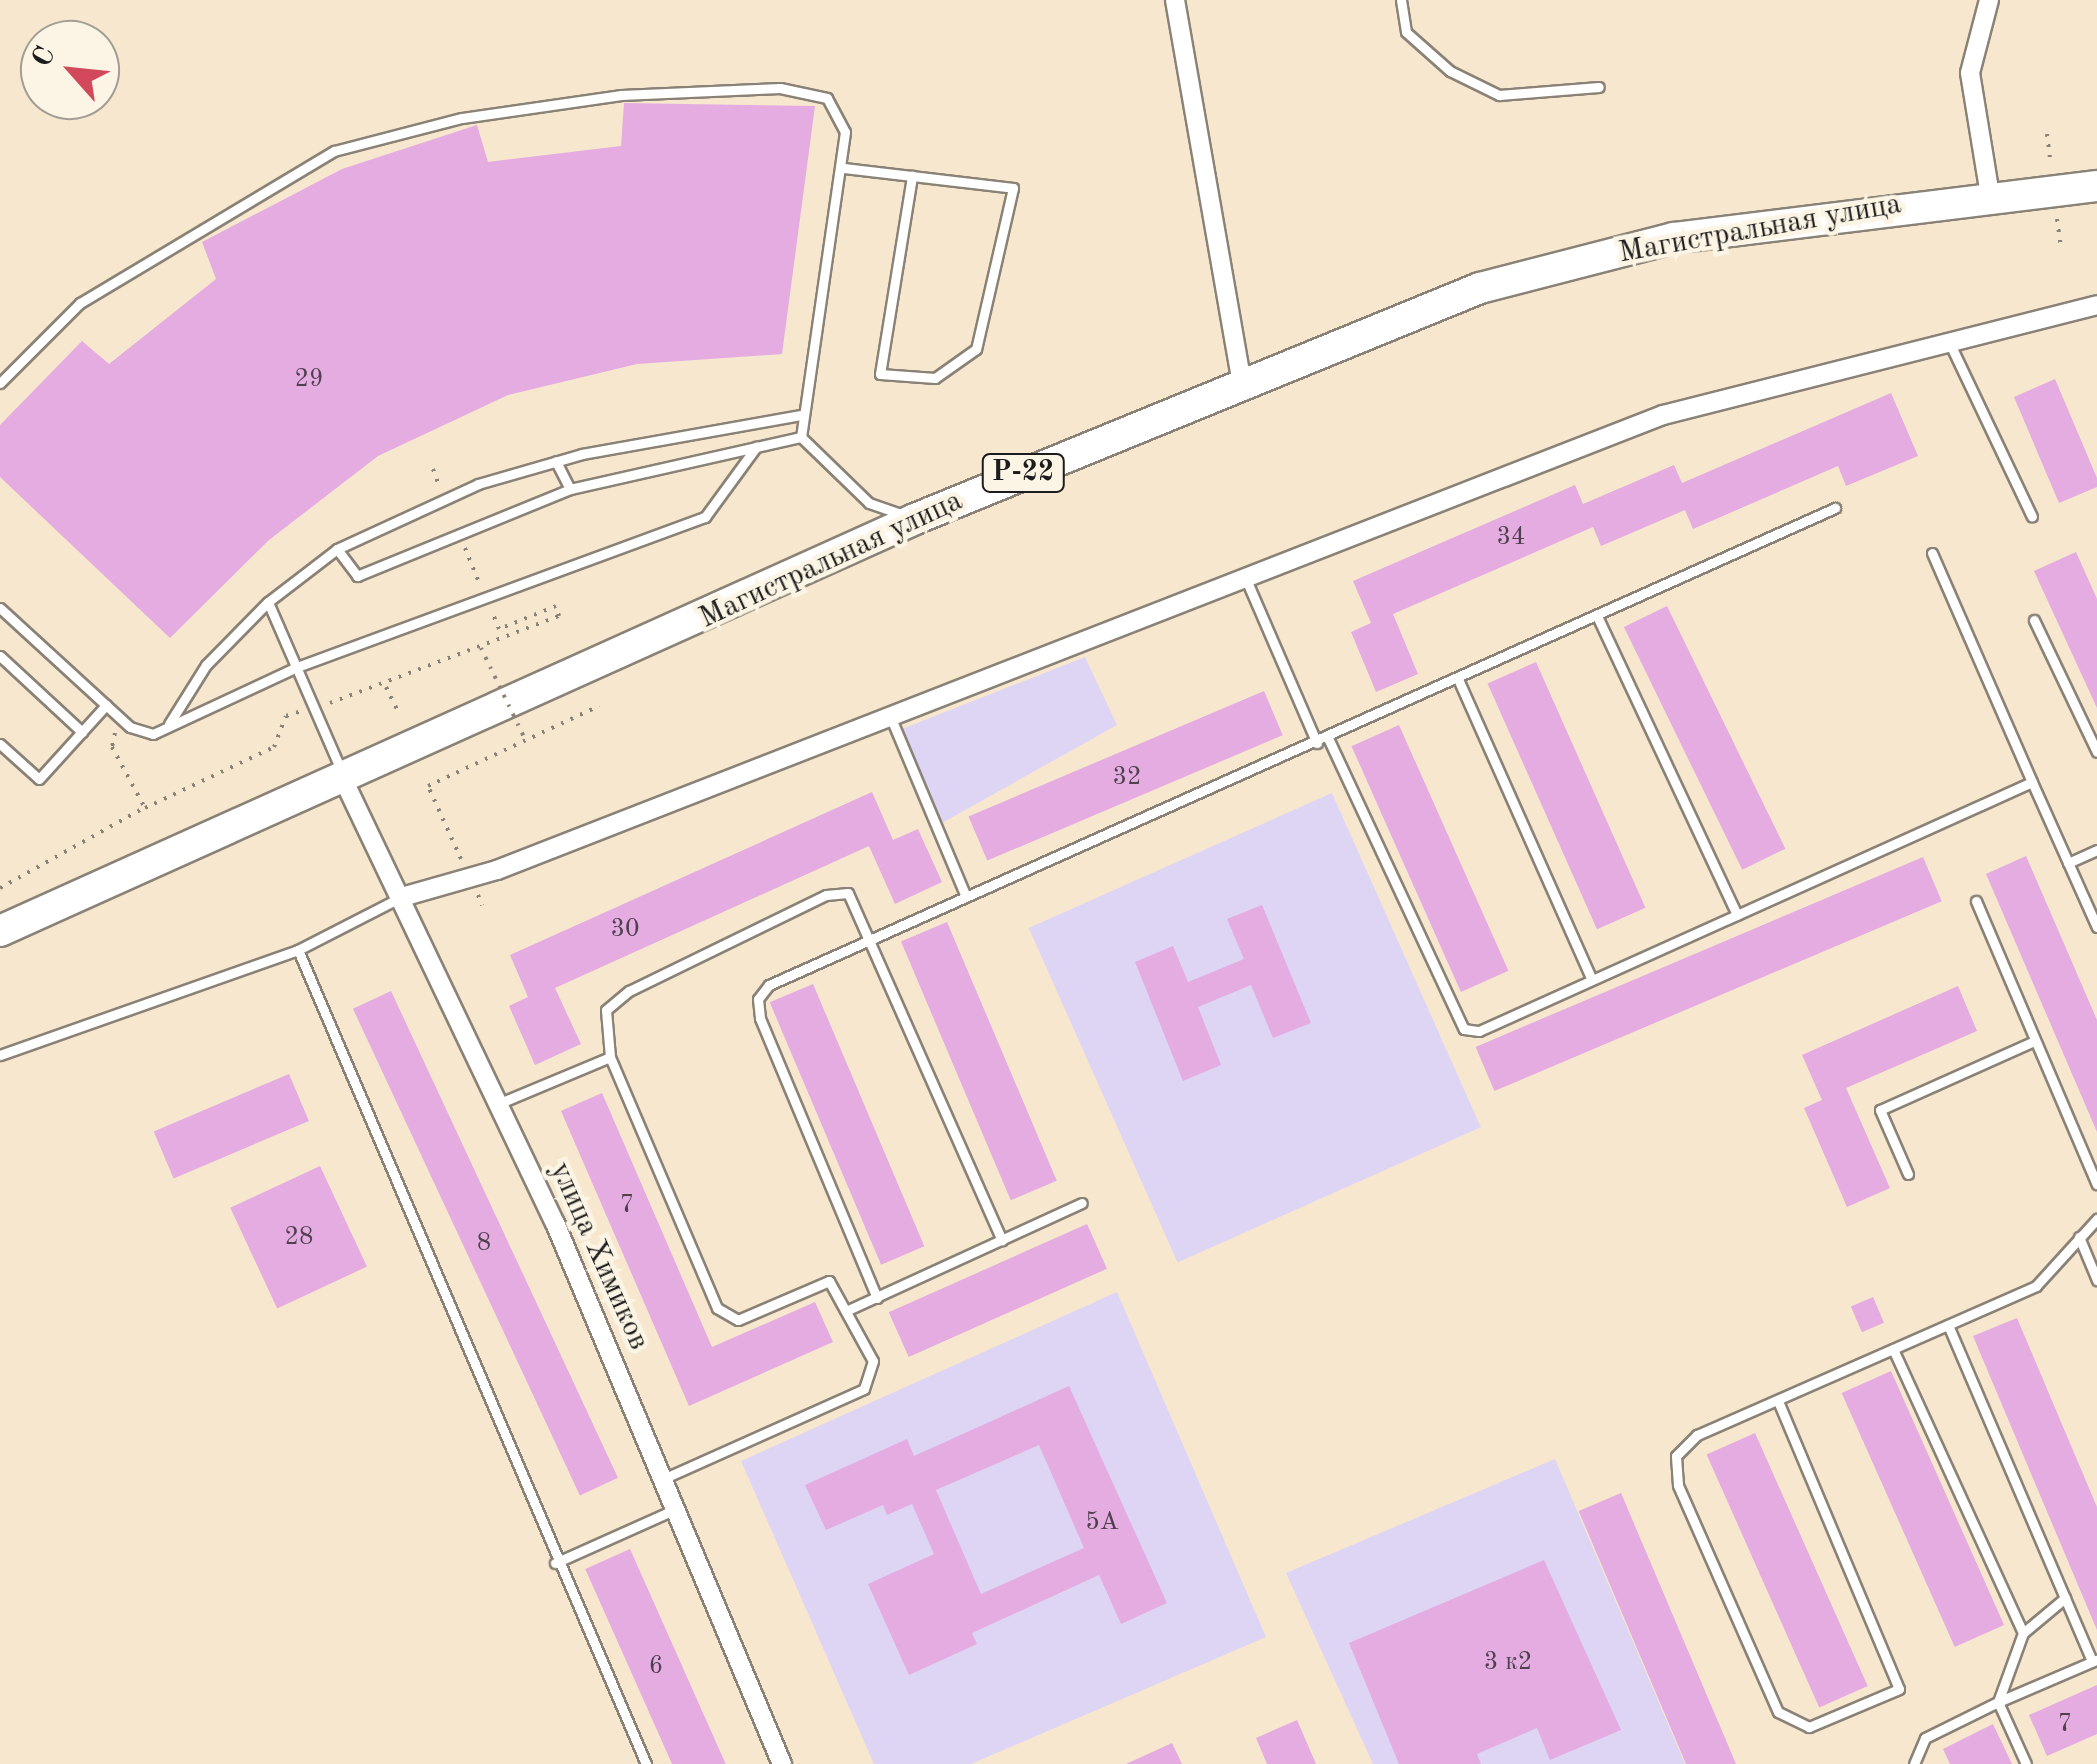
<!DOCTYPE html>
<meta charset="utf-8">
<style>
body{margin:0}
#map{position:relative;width:2097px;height:1764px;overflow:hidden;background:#f7e7cf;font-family:"Old Standard TT",serif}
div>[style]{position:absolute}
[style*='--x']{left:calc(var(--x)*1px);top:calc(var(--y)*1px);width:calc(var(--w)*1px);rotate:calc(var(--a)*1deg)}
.built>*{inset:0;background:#ded5f5;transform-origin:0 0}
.building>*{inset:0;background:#e4ace1;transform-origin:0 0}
.path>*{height:4px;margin-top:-2px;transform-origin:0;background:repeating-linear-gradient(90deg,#8a8276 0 2.5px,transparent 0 10.5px)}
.roads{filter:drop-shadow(2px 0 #8a8276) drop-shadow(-2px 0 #8a8276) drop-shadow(0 2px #8a8276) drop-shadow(0 -2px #8a8276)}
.service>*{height:9px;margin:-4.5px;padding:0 4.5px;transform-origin:4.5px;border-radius:4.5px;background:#fff}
.minor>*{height:18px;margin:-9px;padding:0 9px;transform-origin:9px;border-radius:9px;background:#fff}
.trunk>*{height:30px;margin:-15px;padding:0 15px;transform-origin:15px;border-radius:15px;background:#fff}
.path-bridge>*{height:4px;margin-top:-2px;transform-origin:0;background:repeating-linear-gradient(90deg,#8a8276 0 2.5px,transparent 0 10.5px)}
span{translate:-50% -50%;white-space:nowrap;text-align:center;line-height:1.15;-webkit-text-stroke:9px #fcf5e5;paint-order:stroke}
.number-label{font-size:25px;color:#4e404d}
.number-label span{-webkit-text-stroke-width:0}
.shield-label span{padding:2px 8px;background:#fcf5e5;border:2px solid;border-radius:8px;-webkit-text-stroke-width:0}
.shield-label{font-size:28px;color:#1c1c1c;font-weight:700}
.street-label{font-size:30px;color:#1c1c1c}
.north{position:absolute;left:20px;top:20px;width:100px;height:100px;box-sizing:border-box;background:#fcf5e5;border:2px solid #a29e95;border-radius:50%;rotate:297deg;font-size:28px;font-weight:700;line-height:40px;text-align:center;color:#1c1c1c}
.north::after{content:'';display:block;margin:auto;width:35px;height:45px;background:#d1495b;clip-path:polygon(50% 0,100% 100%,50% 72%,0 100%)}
</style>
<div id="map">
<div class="built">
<div style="clip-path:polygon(1085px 657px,1117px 725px,942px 823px,902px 729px)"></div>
<div style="left:1332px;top:793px;width:366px;height:332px;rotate:66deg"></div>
<div style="clip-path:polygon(1117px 1292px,1266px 1637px,971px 1764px,874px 1764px,741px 1461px)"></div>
<div style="clip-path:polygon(1555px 1459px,1685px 1764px,1373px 1764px,1286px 1573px)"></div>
</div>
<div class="building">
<div style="clip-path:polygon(624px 103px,815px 106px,782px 354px,637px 364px,508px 395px,378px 456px,269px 540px,170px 638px,0 477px,0 425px,82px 341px,109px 364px,216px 279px,202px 242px,342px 169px,477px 125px,488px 162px,621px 146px)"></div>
<div style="clip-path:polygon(2055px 379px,2097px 478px,2097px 487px,2059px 503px,2014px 397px)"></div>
<div style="clip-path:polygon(1891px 393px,1918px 456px,1846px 486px,1838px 466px,1693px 529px,1685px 510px,1601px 546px,1593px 527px,1393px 614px,1418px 674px,1376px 692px,1351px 632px,1371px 623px,1353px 581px,1575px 485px,1583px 504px,1674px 465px,1682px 483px)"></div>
<div style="clip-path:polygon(2076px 552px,2097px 599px,2097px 708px,2034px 571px)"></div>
<div style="left:1667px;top:606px;width:270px;height:48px;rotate:64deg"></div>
<div style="left:1536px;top:662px;width:269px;height:53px;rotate:66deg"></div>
<div style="left:1264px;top:691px;width:48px;height:321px;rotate:67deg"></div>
<div style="left:1399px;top:725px;width:269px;height:52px;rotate:66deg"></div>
<div style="clip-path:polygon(872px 792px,893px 840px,918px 829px,942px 882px,895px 904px,869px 846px,555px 988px,581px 1044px,535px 1065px,509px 1006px,528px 997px,510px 955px)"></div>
<div style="clip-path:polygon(2026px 856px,2097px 1020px,2097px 1132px,1986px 874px)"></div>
<div style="left:1923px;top:857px;width:48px;height:486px;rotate:67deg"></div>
<div style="clip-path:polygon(1262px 905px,1311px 1023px,1273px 1038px,1251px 985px,1198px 1007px,1221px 1065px,1183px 1081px,1135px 962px,1173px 946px,1188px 982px,1244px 959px,1227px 919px)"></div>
<div style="left:947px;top:922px;width:281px;height:50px;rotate:67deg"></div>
<div style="left:813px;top:984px;width:285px;height:47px;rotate:67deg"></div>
<div style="clip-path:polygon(1958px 986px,1977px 1031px,1846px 1088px,1890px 1188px,1847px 1207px,1804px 1108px,1822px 1100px,1802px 1055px)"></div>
<div style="left:391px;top:991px;width:537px;height:42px;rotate:65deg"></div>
<div style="left:289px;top:1074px;width:51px;height:147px;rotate:67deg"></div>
<div style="clip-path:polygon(602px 1093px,712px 1347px,815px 1302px,833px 1342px,689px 1406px,561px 1111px)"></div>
<div style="left:320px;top:1166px;width:111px;height:99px;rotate:65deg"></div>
<div style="left:1087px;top:1224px;width:49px;height:217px;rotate:66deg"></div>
<div style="left:1873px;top:1297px;width:28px;height:24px;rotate:67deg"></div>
<div style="clip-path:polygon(2017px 1318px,2097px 1507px,2097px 1630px,1973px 1336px)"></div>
<div style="left:1891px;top:1371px;width:278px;height:54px;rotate:66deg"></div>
<div style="clip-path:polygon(evenodd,1069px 1386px,1167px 1603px,1121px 1624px,1099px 1575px,972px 1633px,977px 1644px,909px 1675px,868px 1584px,934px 1554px,912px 1504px,887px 1515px,883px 1505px,826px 1530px,805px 1485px,907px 1439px,914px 1456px,1069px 1386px,1039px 1445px,1084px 1548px,981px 1594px,936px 1490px,1039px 1445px)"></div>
<div style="left:1755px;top:1433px;width:277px;height:53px;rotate:66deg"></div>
<div style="left:1621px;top:1493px;width:295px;height:46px;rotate:67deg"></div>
<div style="left:630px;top:1549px;width:236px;height:49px;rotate:66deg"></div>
<div style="clip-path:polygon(1544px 1560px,1621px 1730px,1550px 1760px,1537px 1728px,1477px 1754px,1481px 1764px,1399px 1764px,1349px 1643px)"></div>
<div style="clip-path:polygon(2097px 1685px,2097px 1734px,2047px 1756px,2029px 1715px)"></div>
<div style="clip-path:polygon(1297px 1720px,1316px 1764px,1267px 1764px,1256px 1738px)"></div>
<div style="clip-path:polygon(1993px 1724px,2012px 1764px,1950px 1764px,1943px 1749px)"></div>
<div style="clip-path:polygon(1172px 1743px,1182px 1764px,1126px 1764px)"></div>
</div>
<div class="path">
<div style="--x:2047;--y:134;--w:31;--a:83"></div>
<div style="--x:2057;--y:219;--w:30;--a:82"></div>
<div style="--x:433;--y:469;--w:15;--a:70"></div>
<div style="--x:465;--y:548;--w:40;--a:68"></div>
<div style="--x:386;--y:687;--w:25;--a:64"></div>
<div style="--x:330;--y:703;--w:245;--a:-20.8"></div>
<div style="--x:559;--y:616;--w:10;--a:-107"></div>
<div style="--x:556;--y:606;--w:61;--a:158"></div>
<div style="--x:499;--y:629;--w:18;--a:-112"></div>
<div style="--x:115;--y:733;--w:14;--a:102"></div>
<div style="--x:112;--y:747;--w:69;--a:61.6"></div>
<div style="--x:145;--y:808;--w:143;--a:-25.3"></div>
<div style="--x:274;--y:747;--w:33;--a:-69"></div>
<div style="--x:286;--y:716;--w:16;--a:-18"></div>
<div style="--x:461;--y:859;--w:80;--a:-114.3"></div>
<div style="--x:428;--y:786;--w:189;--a:-25.1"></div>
<div style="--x:0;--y:888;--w:165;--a:-29.1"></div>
<div style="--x:478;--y:895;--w:11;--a:68"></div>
</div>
<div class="roads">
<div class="service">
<div style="--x:1401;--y:0;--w:32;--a:81"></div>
<div style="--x:1406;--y:32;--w:59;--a:41.6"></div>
<div style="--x:1450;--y:71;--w:55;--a:26.1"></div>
<div style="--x:1499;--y:95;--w:100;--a:-4.6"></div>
<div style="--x:844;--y:168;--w:170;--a:6.7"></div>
<div style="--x:1013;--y:188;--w:165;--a:102.9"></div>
<div style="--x:976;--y:349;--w:50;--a:144.7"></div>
<div style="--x:935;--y:378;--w:55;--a:-175.8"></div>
<div style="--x:880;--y:374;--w:201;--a:-80.8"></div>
<div style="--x:1950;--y:344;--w:191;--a:64.6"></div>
<div style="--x:0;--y:383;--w:113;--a:-45"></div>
<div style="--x:80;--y:303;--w:296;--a:-30.9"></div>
<div style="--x:334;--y:151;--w:132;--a:-14.5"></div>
<div style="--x:462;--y:118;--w:161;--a:-8.2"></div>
<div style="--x:621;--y:95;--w:159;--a:-2.5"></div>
<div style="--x:780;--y:88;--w:48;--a:12"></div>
<div style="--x:827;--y:98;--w:38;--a:62"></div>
<div style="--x:845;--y:132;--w:308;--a:98.2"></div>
<div style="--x:801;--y:437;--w:95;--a:44.1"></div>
<div style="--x:869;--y:503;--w:36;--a:19"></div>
<div style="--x:570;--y:489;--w:237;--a:-12.7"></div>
<div style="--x:337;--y:549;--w:34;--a:53"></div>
<div style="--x:357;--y:576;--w:230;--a:-22.2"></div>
<div style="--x:570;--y:489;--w:31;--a:-117"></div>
<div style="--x:1932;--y:553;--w:250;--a:66.4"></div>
<div style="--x:1245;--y:577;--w:181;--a:66.6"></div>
<div style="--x:0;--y:608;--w:176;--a:42.5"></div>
<div style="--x:130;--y:727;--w:24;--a:17"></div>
<div style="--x:153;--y:734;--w:159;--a:-25"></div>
<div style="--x:297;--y:667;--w:435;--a:-20.2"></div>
<div style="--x:705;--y:517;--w:87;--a:-53.9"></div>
<div style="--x:1597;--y:616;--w:330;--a:64.9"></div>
<div style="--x:2034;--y:620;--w:146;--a:64.5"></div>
<div style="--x:0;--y:656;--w:112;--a:42.8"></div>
<div style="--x:1458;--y:679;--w:329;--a:66"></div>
<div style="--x:890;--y:716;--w:196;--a:67.2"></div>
<div style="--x:169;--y:724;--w:70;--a:-57.9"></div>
<div style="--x:206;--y:665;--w:88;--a:-45.5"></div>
<div style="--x:1328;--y:738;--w:321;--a:65"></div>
<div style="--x:1464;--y:1029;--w:15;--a:8"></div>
<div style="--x:1479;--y:1031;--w:606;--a:-24.24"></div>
<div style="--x:2032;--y:782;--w:159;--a:65.9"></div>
<div style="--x:0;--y:744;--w:52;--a:41.9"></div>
<div style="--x:39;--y:779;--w:100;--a:-47.8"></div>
<div style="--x:341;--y:770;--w:183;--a:-113.5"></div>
<div style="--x:268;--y:602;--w:87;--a:-37.5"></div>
<div style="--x:337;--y:549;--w:155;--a:-24.7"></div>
<div style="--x:478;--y:484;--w:108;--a:-16.1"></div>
<div style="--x:582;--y:454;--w:222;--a:-10.1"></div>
<div style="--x:2068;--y:863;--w:32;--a:-24"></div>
<div style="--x:1976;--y:901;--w:308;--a:66.9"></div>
<div style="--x:298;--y:950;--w:885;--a:66.85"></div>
<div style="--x:0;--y:1055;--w:316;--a:-19.4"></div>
<div style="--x:298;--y:950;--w:116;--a:-27.2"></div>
<div style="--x:610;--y:1057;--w:273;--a:66.9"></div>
<div style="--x:717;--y:1308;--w:24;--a:30"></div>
<div style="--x:738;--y:1320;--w:99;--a:-23.2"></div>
<div style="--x:829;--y:1281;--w:91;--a:61.2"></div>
<div style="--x:873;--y:1361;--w:29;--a:108"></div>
<div style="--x:864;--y:1389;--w:218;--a:155.9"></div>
<div style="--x:500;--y:1103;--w:119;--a:-22.7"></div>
<div style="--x:610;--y:1057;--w:47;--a:-94.9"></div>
<div style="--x:606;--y:1010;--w:30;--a:-40"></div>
<div style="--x:629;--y:991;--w:219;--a:-26"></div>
<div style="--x:826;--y:895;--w:22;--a:-5"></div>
<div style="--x:848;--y:893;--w:380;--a:66.1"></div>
<div style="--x:1908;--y:1174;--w:70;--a:-113.6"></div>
<div style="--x:1880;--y:1110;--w:169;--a:-24.1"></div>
<div style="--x:2079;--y:1237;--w:47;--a:67.3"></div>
<div style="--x:877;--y:1298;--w:303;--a:-112.7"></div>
<div style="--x:760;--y:1018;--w:19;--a:-96"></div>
<div style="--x:758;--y:999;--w:18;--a:-52"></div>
<div style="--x:769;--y:985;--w:1168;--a:-24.11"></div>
<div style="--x:848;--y:1310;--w:257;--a:-24.6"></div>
<div style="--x:1948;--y:1325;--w:366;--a:66.8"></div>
<div style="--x:1893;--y:1349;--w:312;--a:65.4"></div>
<div style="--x:2023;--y:1633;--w:73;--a:109.9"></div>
<div style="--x:1778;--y:1401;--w:312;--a:67.2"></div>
<div style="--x:1899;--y:1689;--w:98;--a:157.1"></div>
<div style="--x:1809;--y:1727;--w:34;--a:-154"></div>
<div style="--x:1778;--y:1712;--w:248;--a:-113.8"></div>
<div style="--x:1678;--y:1485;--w:29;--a:-94"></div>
<div style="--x:1676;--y:1456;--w:30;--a:-45"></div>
<div style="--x:1697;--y:1435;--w:370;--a:-23.7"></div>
<div style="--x:2036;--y:1286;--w:91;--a:-47.7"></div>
<div style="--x:555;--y:1563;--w:133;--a:-24.1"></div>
<div style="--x:2023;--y:1633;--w:55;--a:-39.8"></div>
<div style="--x:1998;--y:1702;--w:107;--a:-23.2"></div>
<div style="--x:1914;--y:1764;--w:28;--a:-67"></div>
<div style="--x:1925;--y:1738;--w:81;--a:-26.3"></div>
<div style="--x:1998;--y:1702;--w:68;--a:65.7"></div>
</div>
<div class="minor">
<div style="--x:1175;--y:0;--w:386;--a:80.1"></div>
<div style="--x:1989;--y:0;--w:75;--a:104.6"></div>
<div style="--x:1970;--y:73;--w:124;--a:80.7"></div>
<div style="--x:344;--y:781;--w:490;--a:64.5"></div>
<div style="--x:555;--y:1223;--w:587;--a:67.24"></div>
<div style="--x:402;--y:897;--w:99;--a:-15.9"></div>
<div style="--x:497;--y:870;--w:1252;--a:-21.32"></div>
<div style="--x:1663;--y:415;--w:448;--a:-14.2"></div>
</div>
<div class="trunk">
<div style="--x:0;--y:931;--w:1003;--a:-24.24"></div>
<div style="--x:915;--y:519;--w:610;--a:-22.24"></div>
<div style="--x:1480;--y:288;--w:200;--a:-14.5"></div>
<div style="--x:1674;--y:238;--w:426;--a:-7"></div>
</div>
</div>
<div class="path-bridge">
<div style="--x:481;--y:648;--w:97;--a:64.2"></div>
</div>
<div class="number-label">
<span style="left:309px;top:380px">29</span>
<span style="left:1511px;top:538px">34</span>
<span style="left:1127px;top:778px">32</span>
<span style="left:625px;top:930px">30</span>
<span style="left:627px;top:1206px">7</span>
<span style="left:299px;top:1238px">28</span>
<span style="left:484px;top:1244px">8</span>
<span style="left:1102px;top:1523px">5А</span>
<span style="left:1508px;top:1663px">3 к2</span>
<span style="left:656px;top:1667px">6</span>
<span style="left:2065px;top:1725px">7</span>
</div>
<div class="shield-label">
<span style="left:1023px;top:473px">Р-22</span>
</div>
<div class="street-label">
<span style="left:1760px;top:229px;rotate:-10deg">Магистральная улица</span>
<span style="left:831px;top:560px;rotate:-25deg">Магистральная улица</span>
<span style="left:599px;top:1256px;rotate:66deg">улица Химиков</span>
</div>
<div class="north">С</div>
</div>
